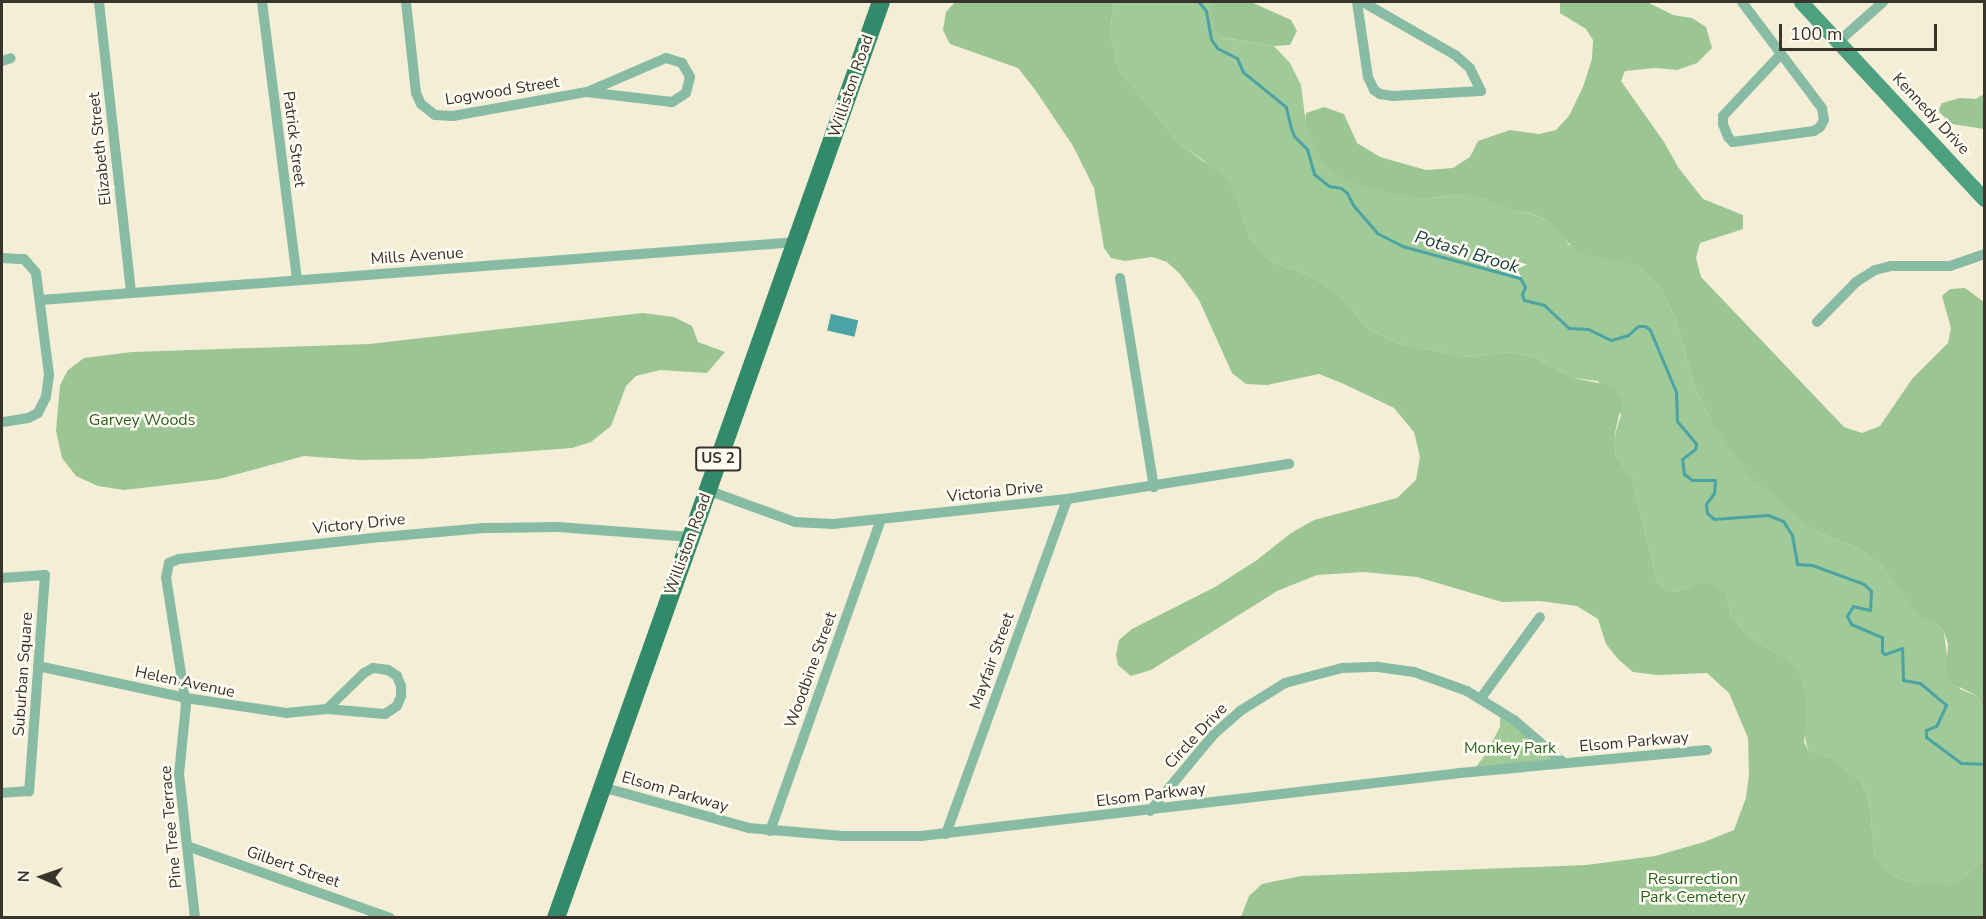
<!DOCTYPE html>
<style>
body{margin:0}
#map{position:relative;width:1986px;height:919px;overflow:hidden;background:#f5eed6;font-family:"Nunito Sans",sans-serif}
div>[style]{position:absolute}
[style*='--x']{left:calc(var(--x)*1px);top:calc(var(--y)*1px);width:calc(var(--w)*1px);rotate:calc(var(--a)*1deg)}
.green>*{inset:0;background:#a0ca98}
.forest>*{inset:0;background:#9bc592}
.water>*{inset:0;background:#4ca3a4;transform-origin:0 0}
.stream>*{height:3px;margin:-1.5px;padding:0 1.5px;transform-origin:1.5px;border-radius:1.5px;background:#4ca3a4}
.street>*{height:10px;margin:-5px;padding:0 5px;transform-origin:5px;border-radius:5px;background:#87bba4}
.secondary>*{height:15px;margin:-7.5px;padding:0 7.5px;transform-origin:7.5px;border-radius:7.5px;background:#4da180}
.primary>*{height:18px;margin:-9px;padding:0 9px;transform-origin:9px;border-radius:9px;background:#338a6a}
span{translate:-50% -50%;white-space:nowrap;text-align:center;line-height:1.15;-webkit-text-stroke:5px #fefbf2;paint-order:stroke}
.shield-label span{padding:2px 4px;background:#fefbf2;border:2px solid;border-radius:4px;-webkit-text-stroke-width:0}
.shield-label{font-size:15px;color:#37342b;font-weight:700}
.street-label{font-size:16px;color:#37342b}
.park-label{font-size:16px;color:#2c6321}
.water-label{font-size:18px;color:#1c4445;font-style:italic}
.frame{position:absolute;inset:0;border:3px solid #37342b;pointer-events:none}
.north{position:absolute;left:12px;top:847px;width:60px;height:60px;-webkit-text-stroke:4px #fefbf2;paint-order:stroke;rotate:272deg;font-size:16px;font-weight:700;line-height:24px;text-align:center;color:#37342b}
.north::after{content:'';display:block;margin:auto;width:21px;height:27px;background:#37342b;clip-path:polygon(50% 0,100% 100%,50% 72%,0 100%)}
.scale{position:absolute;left:1779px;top:24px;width:158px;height:27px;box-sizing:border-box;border:3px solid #37342b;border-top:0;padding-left:8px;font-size:18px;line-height:21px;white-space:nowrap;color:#37342b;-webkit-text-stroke:4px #fefbf2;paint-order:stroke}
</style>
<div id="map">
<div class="green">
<div style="clip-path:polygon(1114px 2px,1210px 2px,1213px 15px,1224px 38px,1274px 46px,1290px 63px,1301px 85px,1306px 124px,1343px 179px,1421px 199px,1458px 195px,1490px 200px,1510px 210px,1529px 213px,1547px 220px,1562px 234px,1569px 245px,1636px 265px,1660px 287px,1677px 322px,1694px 386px,1711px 421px,1813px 530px,1858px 548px,1881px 565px,1921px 617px,1935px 623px,1944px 632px,1947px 657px,1960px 689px,1977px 696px,1984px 707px,1984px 859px,1965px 877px,1950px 884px,1916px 884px,1893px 876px,1881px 867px,1875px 857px,1869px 800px,1861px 782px,1831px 758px,1808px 750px,1803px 730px,1807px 702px,1777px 653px,1750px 638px,1731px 616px,1727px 597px,1699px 582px,1677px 592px,1666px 590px,1657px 582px,1632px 478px,1616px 456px,1614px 438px,1621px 415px,1598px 381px,1573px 378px,1536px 358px,1510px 352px,1467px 357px,1397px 343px,1367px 328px,1339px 294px,1311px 276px,1272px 262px,1250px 239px,1239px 204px,1204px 161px,1180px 144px,1119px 70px,1110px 34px)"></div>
<div style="clip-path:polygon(1500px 712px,1555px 760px,1472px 772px,1485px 755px,1500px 727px)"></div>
</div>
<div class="forest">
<div style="clip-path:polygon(955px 2px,1114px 2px,1110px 34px,1119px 70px,1180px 144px,1227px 179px,1239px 204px,1250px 239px,1272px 262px,1311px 276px,1339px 294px,1367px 328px,1397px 343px,1467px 357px,1510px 352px,1536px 358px,1573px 378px,1613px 386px,1622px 400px,1614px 438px,1616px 456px,1632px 478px,1657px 582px,1666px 590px,1677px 592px,1699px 582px,1716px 585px,1727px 597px,1731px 616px,1750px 638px,1777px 653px,1798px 671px,1807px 702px,1804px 742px,1808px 750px,1831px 758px,1861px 782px,1869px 800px,1875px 857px,1882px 867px,1893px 876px,1916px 884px,1950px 884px,1965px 877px,1984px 859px,1984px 917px,1241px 917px,1249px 896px,1262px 884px,1301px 876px,1586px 865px,1655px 856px,1704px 842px,1734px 830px,1746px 798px,1749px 775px,1748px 738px,1729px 693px,1707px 673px,1657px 675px,1633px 672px,1618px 659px,1606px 644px,1598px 619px,1577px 606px,1540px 601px,1502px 602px,1417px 577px,1364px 572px,1317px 575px,1277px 591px,1151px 670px,1131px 676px,1118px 665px,1116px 655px,1119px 640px,1132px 629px,1215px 587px,1257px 560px,1291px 533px,1314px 520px,1397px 498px,1416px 480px,1420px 457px,1414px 432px,1394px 408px,1344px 384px,1319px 374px,1267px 385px,1246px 384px,1232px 373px,1199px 300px,1180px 274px,1167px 262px,1152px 257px,1125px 261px,1111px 258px,1104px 248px,1094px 188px,1073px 146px,1036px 91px,1018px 68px,950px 44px,943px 30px,946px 12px)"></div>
<div style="clip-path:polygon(1210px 2px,1251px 2px,1291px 20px,1297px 31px,1290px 45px,1274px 46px,1225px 38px,1215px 30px)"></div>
<div style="clip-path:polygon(1560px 2px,1647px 2px,1673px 15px,1692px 18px,1706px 27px,1712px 48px,1697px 63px,1677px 70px,1655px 68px,1625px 71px,1621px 81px,1664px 142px,1678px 167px,1703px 199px,1743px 215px,1743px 229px,1700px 243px,1696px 258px,1701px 277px,1844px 427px,1862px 433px,1880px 426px,1912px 379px,1948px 343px,1951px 328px,1942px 296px,1950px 289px,1965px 288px,1984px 302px,1984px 707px,1977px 696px,1950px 682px,1946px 671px,1948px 644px,1944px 632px,1935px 623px,1921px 618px,1881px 565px,1858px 548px,1813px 530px,1747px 473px,1711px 421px,1694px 386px,1677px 322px,1660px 287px,1636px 265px,1578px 253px,1547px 220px,1530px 213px,1510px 210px,1489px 200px,1458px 195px,1421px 199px,1373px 189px,1343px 179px,1321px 160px,1305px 123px,1306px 113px,1324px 107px,1344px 114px,1357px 143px,1380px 157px,1426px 170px,1453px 168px,1470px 157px,1478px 141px,1510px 130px,1539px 134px,1556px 130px,1569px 116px,1583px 87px,1592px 59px,1593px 40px,1586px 29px,1560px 13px)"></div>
<div style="clip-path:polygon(1984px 94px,1984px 129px,1952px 124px,1938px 111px,1942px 103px,1960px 98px,1976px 99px)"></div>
<div style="clip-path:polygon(643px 313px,674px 317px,692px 326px,698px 342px,725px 352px,707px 373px,660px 370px,636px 376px,626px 386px,611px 426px,591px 442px,572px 448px,420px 459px,359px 460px,304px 456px,219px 479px,124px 490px,98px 486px,76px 476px,62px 458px,56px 431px,60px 385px,68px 370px,84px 358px,132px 352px,369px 344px)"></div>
</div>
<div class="water">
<div style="left:831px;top:314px;width:28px;height:17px;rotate:13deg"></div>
</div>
<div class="stream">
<div style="--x:1199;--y:2;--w:11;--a:52"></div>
<div style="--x:1206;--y:11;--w:28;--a:80"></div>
<div style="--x:1211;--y:39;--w:11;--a:56"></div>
<div style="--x:1217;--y:48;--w:22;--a:27"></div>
<div style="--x:1237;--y:58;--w:15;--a:67"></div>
<div style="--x:1243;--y:72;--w:55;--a:39.1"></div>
<div style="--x:1286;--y:107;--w:22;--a:77"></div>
<div style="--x:1291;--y:128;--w:9;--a:69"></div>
<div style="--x:1294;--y:136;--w:18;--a:45"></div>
<div style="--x:1307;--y:149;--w:26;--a:74"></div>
<div style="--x:1314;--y:174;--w:19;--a:39"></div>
<div style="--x:1329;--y:186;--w:12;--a:9"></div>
<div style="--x:1341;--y:188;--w:8;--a:40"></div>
<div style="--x:1347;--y:193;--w:13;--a:63"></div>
<div style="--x:1353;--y:205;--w:37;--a:49"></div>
<div style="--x:1377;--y:233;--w:28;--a:27"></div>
<div style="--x:1402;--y:246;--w:122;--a:15.2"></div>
<div style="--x:1520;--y:278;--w:10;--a:61"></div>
<div style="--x:1525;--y:287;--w:8;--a:113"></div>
<div style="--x:1522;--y:294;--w:6;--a:72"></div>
<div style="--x:1524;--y:300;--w:21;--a:14"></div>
<div style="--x:1544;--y:305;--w:34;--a:43"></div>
<div style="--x:1569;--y:328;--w:19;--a:3"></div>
<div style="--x:1588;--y:329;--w:25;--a:26"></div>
<div style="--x:1611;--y:340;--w:18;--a:-16"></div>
<div style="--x:1628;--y:335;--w:13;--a:-42"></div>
<div style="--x:1638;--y:326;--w:7;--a:0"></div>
<div style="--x:1645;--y:326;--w:6;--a:39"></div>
<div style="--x:1650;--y:330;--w:67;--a:67.2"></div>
<div style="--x:1676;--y:392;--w:29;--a:88"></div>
<div style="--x:1677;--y:421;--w:30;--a:50"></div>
<div style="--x:1696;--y:444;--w:5;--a:101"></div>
<div style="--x:1695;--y:449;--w:16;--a:142"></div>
<div style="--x:1682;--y:459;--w:15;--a:82"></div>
<div style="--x:1684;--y:474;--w:10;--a:37"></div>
<div style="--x:1692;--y:480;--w:23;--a:0"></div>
<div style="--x:1715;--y:480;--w:13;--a:94"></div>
<div style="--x:1714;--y:493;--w:14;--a:126"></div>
<div style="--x:1706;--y:504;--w:9;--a:84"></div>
<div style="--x:1707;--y:513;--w:9;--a:41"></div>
<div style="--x:1714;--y:519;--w:54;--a:-4.2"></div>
<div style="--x:1768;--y:515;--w:16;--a:22"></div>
<div style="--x:1783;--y:521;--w:17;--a:57"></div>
<div style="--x:1792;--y:535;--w:29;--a:80"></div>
<div style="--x:1797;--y:564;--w:15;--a:4"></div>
<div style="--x:1812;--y:565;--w:55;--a:20.1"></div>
<div style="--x:1864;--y:584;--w:10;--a:45"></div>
<div style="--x:1871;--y:591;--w:19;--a:93"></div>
<div style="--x:1870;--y:610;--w:17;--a:-167"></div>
<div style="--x:1853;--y:606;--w:12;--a:121"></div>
<div style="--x:1847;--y:616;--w:9;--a:63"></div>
<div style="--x:1851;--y:624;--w:34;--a:23"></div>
<div style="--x:1882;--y:637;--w:15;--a:90"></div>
<div style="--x:1882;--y:652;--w:4;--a:34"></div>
<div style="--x:1885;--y:654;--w:18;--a:-19"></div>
<div style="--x:1902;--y:648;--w:32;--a:88"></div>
<div style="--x:1903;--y:680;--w:17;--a:10"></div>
<div style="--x:1920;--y:683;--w:34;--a:40"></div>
<div style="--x:1946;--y:705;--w:23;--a:115"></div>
<div style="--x:1936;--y:726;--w:11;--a:158"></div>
<div style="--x:1926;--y:730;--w:7;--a:90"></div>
<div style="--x:1926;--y:737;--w:44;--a:36.6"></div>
<div style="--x:1961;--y:763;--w:23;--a:2"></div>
</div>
<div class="street">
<div style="--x:99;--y:2;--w:293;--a:83.7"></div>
<div style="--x:262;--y:2;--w:280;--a:82.8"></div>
<div style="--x:406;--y:2;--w:92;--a:83.7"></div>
<div style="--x:416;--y:93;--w:12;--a:66"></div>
<div style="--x:421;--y:104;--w:18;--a:38"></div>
<div style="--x:435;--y:115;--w:18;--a:3"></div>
<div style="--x:453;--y:116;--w:136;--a:-10.2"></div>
<div style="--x:587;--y:92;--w:86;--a:-23.3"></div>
<div style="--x:666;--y:58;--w:17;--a:17"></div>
<div style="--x:682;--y:63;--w:16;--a:60"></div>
<div style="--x:690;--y:77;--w:16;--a:104"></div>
<div style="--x:686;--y:93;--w:17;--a:147"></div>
<div style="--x:672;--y:102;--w:86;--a:-173.3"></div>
<div style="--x:1357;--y:2;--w:76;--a:81.7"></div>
<div style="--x:1368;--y:77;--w:14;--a:65"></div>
<div style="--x:1374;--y:90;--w:7;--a:34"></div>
<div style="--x:1380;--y:94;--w:13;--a:9"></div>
<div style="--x:1393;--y:96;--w:88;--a:-3.3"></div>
<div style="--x:1481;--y:91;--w:25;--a:-116"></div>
<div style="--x:1470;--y:68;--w:20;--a:-139"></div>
<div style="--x:1455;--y:55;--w:106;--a:-150.1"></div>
<div style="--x:1742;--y:2;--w:133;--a:53"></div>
<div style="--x:1822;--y:108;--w:12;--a:81"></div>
<div style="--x:1824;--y:120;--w:8;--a:120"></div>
<div style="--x:1820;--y:127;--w:7;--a:146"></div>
<div style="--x:1814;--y:131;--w:82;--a:172.3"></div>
<div style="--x:1733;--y:142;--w:7;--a:-135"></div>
<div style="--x:1728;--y:137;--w:14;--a:-111"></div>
<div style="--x:1723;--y:124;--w:8;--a:-90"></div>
<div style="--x:1723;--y:116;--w:85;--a:-46.9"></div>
<div style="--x:1838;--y:42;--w:60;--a:-41.6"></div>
<div style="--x:2;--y:61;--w:9;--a:-18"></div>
<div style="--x:2;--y:258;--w:22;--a:3"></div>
<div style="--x:24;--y:259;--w:18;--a:49"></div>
<div style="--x:36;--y:273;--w:103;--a:82.7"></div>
<div style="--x:49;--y:375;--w:22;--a:98"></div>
<div style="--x:46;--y:397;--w:18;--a:117"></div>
<div style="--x:38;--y:413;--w:11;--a:153"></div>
<div style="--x:28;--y:418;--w:26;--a:171"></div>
<div style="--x:1120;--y:278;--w:212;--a:80.8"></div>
<div style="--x:41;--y:300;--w:757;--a:-4.39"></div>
<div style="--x:1817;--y:322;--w:56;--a:-45.7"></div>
<div style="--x:1856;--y:282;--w:22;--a:-32"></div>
<div style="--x:1875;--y:270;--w:16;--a:-14"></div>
<div style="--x:1891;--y:266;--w:59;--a:0"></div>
<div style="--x:1950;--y:266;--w:36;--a:-19"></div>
<div style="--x:707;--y:490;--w:94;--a:20"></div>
<div style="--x:795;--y:522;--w:38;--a:3"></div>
<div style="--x:833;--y:524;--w:235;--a:-6.1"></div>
<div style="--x:1067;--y:499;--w:225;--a:-9"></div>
<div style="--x:2;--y:578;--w:43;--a:-4"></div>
<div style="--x:45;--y:575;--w:217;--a:94.2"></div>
<div style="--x:29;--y:791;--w:27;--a:176"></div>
<div style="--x:38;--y:666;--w:151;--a:12.2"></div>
<div style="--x:186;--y:698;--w:101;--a:8.5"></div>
<div style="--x:286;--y:713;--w:41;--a:-5.6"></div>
<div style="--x:327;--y:709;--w:58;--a:4.9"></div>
<div style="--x:385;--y:714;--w:14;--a:-34"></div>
<div style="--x:397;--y:706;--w:11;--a:-68"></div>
<div style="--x:401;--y:696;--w:10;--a:-90"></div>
<div style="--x:401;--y:686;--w:11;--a:-112"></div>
<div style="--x:397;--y:676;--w:11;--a:-146"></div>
<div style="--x:388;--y:670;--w:15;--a:-172"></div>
<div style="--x:373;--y:668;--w:10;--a:151"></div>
<div style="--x:364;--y:673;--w:52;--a:135.8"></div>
<div style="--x:1481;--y:698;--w:100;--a:-53.9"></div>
<div style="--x:602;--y:787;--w:153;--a:15.6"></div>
<div style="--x:749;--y:828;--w:94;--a:4.9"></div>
<div style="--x:843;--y:836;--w:78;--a:0"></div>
<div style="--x:921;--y:836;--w:543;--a:-6.67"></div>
<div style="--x:1460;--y:773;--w:248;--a:-5.3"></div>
<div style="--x:1150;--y:811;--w:100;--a:-50.3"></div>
<div style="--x:1214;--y:734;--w:35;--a:-41"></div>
<div style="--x:1240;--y:711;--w:53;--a:-31.9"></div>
<div style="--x:1285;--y:683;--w:59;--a:-14.7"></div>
<div style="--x:1342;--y:668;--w:36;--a:-2"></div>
<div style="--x:1378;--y:667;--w:36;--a:8"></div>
<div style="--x:1414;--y:672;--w:56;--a:19.7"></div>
<div style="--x:1467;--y:691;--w:55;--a:31.7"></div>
<div style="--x:1514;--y:720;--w:66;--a:40.7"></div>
<div style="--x:770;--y:831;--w:330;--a:-70.4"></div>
<div style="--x:946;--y:834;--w:356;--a:-70.1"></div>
<div style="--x:187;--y:846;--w:215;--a:19.5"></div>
<div style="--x:195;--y:918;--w:145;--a:-96.3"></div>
<div style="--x:179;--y:774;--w:69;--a:-84.2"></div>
<div style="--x:186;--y:705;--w:129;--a:-98.9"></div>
<div style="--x:166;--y:578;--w:15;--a:-79"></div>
<div style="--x:169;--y:563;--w:11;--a:-22"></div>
<div style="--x:179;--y:559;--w:205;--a:-6.2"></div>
<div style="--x:383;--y:537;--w:101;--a:-5.1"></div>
<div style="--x:484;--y:528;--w:74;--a:-0.8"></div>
<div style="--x:558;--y:527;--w:133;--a:4.3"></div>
</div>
<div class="secondary">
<div style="--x:1801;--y:2;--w:269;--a:47.1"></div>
</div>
<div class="primary">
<div style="--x:556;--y:918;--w:972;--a:-70.47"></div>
</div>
<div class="shield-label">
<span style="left:718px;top:459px">US 2</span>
</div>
<div class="street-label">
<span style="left:851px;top:86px;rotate:-71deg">Williston Road</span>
<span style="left:502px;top:91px;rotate:-9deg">Logwood Street</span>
<span style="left:1931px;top:114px;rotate:47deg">Kennedy Drive</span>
<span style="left:294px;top:139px;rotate:83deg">Patrick Street</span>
<span style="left:100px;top:149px;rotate:-96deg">Elizabeth Street</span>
<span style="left:417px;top:256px;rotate:-4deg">Mills Avenue</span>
<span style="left:995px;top:492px;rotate:-6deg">Victoria Drive</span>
<span style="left:359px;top:524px;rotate:-6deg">Victory Drive</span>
<span style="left:688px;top:544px;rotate:-70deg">Williston Road</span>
<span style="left:992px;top:661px;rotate:-70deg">Mayfair Street</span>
<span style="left:811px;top:670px;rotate:-70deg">Woodbine Street</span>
<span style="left:23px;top:674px;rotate:-86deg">Suburban Square</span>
<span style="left:185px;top:682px;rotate:12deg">Helen Avenue</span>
<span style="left:1196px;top:736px;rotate:-47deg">Circle Drive</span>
<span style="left:1634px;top:742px;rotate:-5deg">Elsom Parkway</span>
<span style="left:675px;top:792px;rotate:16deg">Elsom Parkway</span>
<span style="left:1151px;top:795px;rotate:-7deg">Elsom Parkway</span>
<span style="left:171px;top:827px;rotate:-95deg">Pine Tree Terrace</span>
<span style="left:293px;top:867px;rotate:19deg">Gilbert Street</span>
</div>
<div class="park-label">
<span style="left:142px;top:420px">Garvey Woods</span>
<span style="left:1510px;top:748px">Monkey Park</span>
<span style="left:1693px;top:888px">Resurrection<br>Park Cemetery</span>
</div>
<div class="water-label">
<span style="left:1467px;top:252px;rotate:17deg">Potash Brook</span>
</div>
<div class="frame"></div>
<div class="north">N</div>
<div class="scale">100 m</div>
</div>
